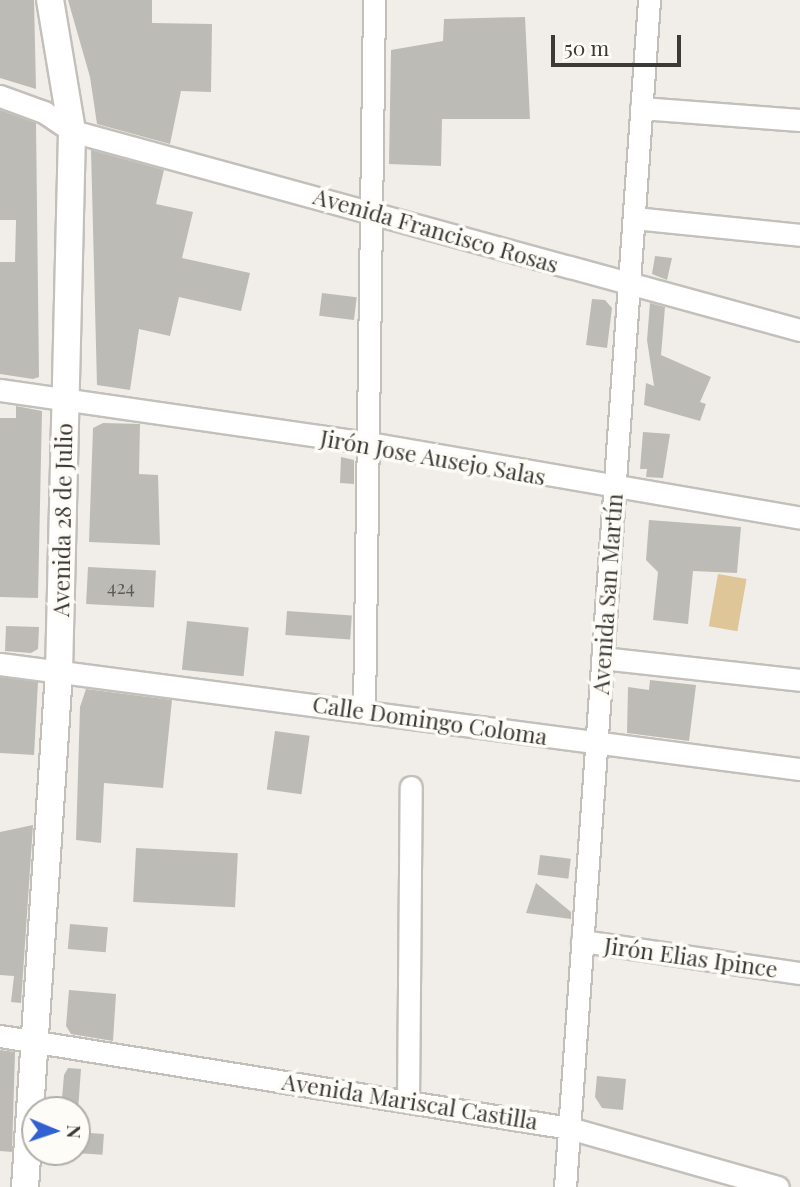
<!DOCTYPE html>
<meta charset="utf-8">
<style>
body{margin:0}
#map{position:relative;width:800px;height:1187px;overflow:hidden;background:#f1eee9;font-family:"Playfair Display",serif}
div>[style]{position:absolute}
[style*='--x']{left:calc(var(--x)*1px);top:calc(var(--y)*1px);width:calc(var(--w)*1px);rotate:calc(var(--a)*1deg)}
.green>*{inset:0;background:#dec698;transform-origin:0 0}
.building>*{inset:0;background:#bdbbb6;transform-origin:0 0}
.roads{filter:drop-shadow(2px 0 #c3c0bb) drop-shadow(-2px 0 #c3c0bb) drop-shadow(0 2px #c3c0bb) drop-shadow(0 -2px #c3c0bb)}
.minor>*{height:21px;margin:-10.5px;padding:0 10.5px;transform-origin:10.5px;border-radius:10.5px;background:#fff}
.major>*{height:26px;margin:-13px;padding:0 13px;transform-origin:13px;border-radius:13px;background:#fff}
span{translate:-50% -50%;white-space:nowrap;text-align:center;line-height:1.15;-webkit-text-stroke:7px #fefcf6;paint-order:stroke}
.number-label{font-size:19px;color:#5c5a57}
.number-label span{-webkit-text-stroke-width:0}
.street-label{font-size:23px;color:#3b3a37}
.north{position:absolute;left:21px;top:1096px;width:70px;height:70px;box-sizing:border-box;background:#fefcf6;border:2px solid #b0aeaa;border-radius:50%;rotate:92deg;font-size:19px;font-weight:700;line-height:28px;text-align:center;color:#3b3a37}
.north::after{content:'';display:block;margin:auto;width:24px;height:32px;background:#3161d0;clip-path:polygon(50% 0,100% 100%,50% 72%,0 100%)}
.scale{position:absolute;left:551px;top:35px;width:130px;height:32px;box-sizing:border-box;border:4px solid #3b3a37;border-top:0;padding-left:9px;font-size:21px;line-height:24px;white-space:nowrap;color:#3b3a37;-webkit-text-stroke:5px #fefcf6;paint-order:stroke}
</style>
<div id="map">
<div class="green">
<div style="left:718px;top:574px;width:29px;height:53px;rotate:10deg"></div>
</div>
<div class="building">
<div style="clip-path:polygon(0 0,34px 0,36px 89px,0 78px)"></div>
<div style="clip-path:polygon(68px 0,152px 0,152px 23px,212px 24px,211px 92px,181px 91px,170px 144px,97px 124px,90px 77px)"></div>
<div style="clip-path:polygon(525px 17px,530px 119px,442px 119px,441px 166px,389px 164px,391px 50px,443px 41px,444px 19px)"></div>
<div style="clip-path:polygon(0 110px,36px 123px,39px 377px,33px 379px,0 374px,0 262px,15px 262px,16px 220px,0 220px)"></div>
<div style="clip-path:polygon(91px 150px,164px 170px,156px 204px,193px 212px,182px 258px,250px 273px,241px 311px,179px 297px,170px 336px,139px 329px,130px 390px,97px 385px)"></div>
<div style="clip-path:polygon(655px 256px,672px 258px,667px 280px,652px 274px)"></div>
<div style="left:322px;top:293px;width:35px;height:23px;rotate:7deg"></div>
<div style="clip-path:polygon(592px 299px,605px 300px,612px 308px,607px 348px,586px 345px)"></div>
<div style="clip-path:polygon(650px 303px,665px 307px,661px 355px,711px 377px,700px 402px,706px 404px,700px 421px,644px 405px,646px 383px,654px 386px,647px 340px)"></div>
<div style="clip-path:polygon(16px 406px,42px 411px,38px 598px,0 597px,0 418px,16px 418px)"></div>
<div style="clip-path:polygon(103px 423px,140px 424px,139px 474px,158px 475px,160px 545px,89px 542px,93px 428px)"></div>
<div style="clip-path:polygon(643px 432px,670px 434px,663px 478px,646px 477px,647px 469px,640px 469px)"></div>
<div style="clip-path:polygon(341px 457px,354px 460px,354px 484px,340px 483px)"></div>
<div style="clip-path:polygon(649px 520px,741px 527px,737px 573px,693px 571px,688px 624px,653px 620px,658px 572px,646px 560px)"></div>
<div style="left:88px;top:567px;width:68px;height:37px;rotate:3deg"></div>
<div style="left:287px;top:611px;width:65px;height:24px;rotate:4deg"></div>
<div style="left:187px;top:621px;width:62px;height:49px;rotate:6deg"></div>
<div style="clip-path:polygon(6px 626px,39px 627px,38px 649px,31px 653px,5px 651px)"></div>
<div style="clip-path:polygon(0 677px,38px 682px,34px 755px,0 753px)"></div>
<div style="clip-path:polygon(650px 680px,696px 685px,689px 741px,627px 733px,628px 687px,649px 690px)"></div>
<div style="clip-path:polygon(86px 689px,172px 700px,163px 788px,104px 783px,101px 843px,76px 840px,80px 707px)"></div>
<div style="left:275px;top:731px;width:35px;height:59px;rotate:8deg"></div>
<div style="clip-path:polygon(33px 825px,21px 1003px,11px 1002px,14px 976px,0 975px,0 832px)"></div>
<div style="left:136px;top:848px;width:102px;height:54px;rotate:3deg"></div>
<div style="left:540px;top:855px;width:31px;height:20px;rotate:7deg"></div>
<div style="clip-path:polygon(536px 883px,571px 912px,571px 919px,526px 913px)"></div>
<div style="left:70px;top:924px;width:38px;height:25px;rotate:5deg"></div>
<div style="clip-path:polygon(69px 990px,116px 994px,113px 1041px,71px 1034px,66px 1026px)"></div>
<div style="clip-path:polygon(0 1050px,15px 1052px,12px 1152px,0 1151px)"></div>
<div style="clip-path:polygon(68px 1068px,81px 1069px,78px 1110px,61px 1110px,64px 1075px)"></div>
<div style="clip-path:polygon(597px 1076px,626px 1079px,623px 1110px,602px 1108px,595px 1097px)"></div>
<div style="left:77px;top:1132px;width:27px;height:21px;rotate:4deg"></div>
</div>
<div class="roads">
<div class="minor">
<div style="--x:0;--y:96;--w:47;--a:20"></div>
<div style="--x:44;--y:112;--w:34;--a:34"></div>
<div style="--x:72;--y:131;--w:755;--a:15.29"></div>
<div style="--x:641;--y:108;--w:159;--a:4.3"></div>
<div style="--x:634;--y:218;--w:167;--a:5.8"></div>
<div style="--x:0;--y:390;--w:372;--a:8.2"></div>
<div style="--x:368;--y:443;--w:438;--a:9.8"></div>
<div style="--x:602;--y:658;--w:199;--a:6.3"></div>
<div style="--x:0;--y:664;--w:807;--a:7.48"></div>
<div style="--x:364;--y:711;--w:711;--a:-89.19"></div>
<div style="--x:582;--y:941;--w:220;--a:8.4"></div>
<div style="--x:0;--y:1036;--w:576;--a:9.18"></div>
<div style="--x:569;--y:1128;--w:217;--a:15.8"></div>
<div style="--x:408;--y:1101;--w:314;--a:-89.5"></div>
<div style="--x:565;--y:1187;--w:1190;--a:-85.95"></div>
</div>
<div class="major">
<div style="--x:25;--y:1187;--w:516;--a:-86.22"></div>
<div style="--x:59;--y:672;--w:541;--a:-88.62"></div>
<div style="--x:72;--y:131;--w:133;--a:-99.5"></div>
</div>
</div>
<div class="number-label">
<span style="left:121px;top:587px">424</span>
</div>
<div class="street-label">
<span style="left:436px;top:230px;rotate:16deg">Avenida Francisco Rosas</span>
<span style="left:433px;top:457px;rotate:10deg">Jirón Jose Ausejo Salas</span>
<span style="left:62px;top:520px;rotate:-89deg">Avenida 28 de Julio</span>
<span style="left:607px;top:594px;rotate:-86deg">Avenida San Martín</span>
<span style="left:430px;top:720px;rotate:8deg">Calle Domingo Coloma</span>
<span style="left:691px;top:957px;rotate:8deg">Jirón Elias Ipince</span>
<span style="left:410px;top:1101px;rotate:9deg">Avenida Mariscal Castilla</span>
</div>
<div class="north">N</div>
<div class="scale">50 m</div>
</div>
